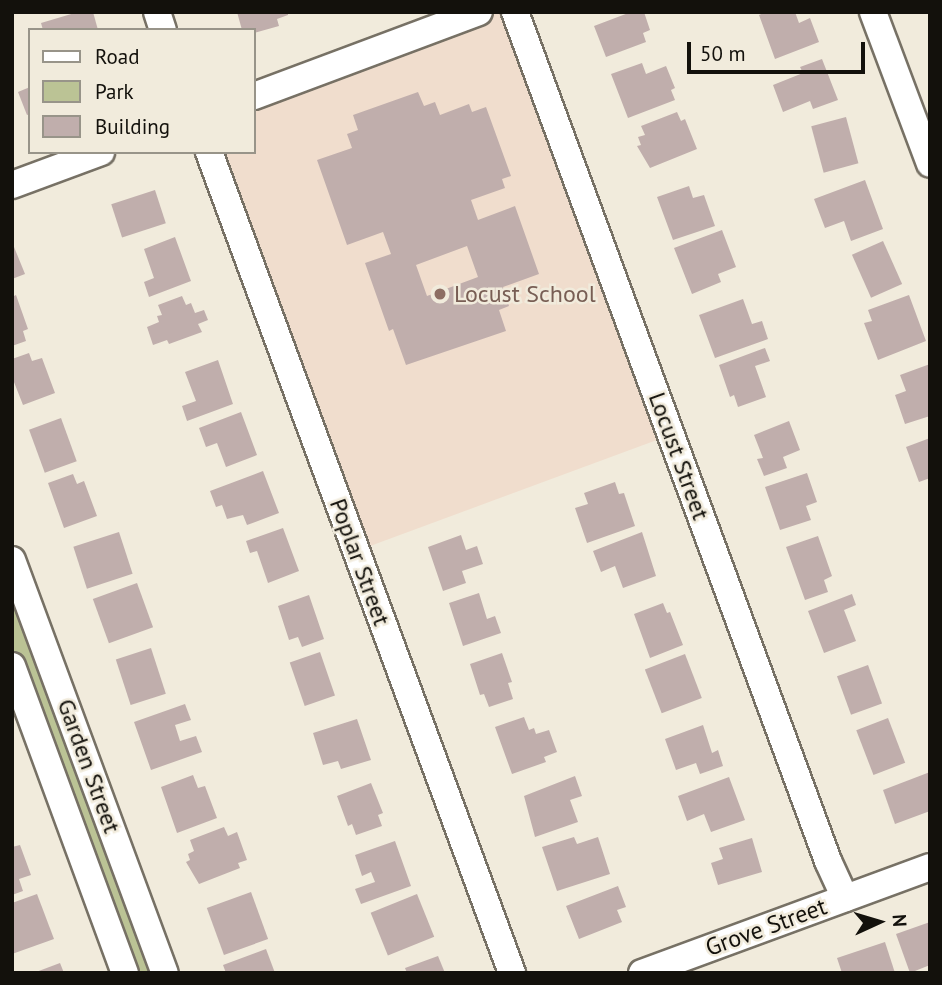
<!DOCTYPE html>
<style>
body{margin:0}
#map{position:relative;width:942px;height:985px;overflow:hidden;background:#f1ebdc;font-family:"PT Sans",sans-serif}
div>[style]{position:absolute}
[style*='--x']{left:calc(var(--x)*1px);top:calc(var(--y)*1px);width:calc(var(--w)*1px);rotate:calc(var(--a)*1deg)}
.education>*{inset:0;background:#f0ddcd}
.green>*{inset:0;background:#bbc395}
.building>*{inset:0;background:#c0aeac;transform-origin:0 0}
.roads{filter:drop-shadow(2px 0 #777165) drop-shadow(-2px 0 #777165) drop-shadow(0 2px #777165) drop-shadow(0 -2px #777165)}
.minor>*{height:26px;margin:-13px;padding:0 13px;transform-origin:13px;border-radius:13px;background:#fff}
.dots>*{width:19px;height:19px;translate:-50% -50%;box-sizing:border-box;border:4px solid #f1ebdc;border-radius:50%}
span{translate:-50% -50%;white-space:nowrap;text-align:center;line-height:1.15;-webkit-text-stroke:5px #f1ebdc;paint-order:stroke}
.education-label{font-size:24px;color:#785e54}
.left{translate:0 -50%;text-align:left}
.street-label{font-size:24px;color:#13110c}
.frame{position:absolute;inset:0;border:14px solid #13110c;pointer-events:none}
.legend{position:absolute;left:28px;top:28px;width:228px;height:126px;box-sizing:border-box;background:#f1ebdc;border:2px solid #989489;margin:0;padding:9px 12px;list-style:none;font-size:21px;color:#13110c}
.legend li{display:flex;align-items:center;gap:14px;height:35px}
.legend b{width:35px;border:2px solid #989489}
.north{position:absolute;left:844px;top:887px;width:70px;height:70px;-webkit-text-stroke:5px #f1ebdc;paint-order:stroke;rotate:86deg;font-size:19px;font-weight:700;line-height:28px;text-align:center;color:#13110c}
.north::after{content:'';display:block;margin:auto;width:24px;height:32px;background:#13110c;clip-path:polygon(50% 0,100% 100%,50% 72%,0 100%)}
.scale{position:absolute;left:687px;top:42px;width:178px;height:32px;box-sizing:border-box;border:4px solid #13110c;border-top:0;padding-left:9px;font-size:21px;line-height:24px;white-space:nowrap;color:#13110c;-webkit-text-stroke:5px #f1ebdc;paint-order:stroke}
</style>
<div id="map">
<div class="education">
<div style="clip-path:polygon(496px 12px,508px 12px,665px 437px,362px 549px,216px 152px,254px 152px,254px 102px)"></div>
</div>
<div class="green">
<div style="clip-path:polygon(12px 571px,161px 973px,127px 973px,12px 662px)"></div>
</div>
<div class="building">
<div style="clip-path:polygon(78px 12px,93px 12px,98px 30px,43px 30px,41px 23px)"></div>
<div style="clip-path:polygon(237px 12px,288px 12px,288px 15px,277px 19px,279px 26px,254px 33px,254px 30px,242px 30px)"></div>
<div style="clip-path:polygon(631px 12px,644px 12px,650px 30px,643px 33px,646px 42px,606px 57px,594px 26px)"></div>
<div style="clip-path:polygon(766px 12px,795px 12px,799px 23px,810px 18px,819px 42px,775px 59px,759px 15px)"></div>
<div style="clip-path:polygon(822px 59px,838px 100px,813px 109px,810px 101px,783px 112px,773px 85px,803px 73px,800px 67px)"></div>
<div style="clip-path:polygon(642px 63px,646px 74px,666px 66px,675px 88px,671px 90px,675px 100px,628px 118px,611px 74px)"></div>
<div style="clip-path:polygon(30px 87px,30px 114px,27px 115px,18px 92px)"></div>
<div style="clip-path:polygon(evenodd,418px 92px,424px 106px,435px 102px,440px 115px,469px 104px,472px 112px,486px 107px,511px 176px,502px 179px,505px 188px,471px 200px,478px 220px,515px 206px,539px 274px,503px 287px,509px 306px,499px 310px,506px 331px,406px 365px,393px 329px,389px 331px,365px 263px,391px 254px,383px 232px,347px 245px,317px 160px,352px 148px,347px 134px,358px 130px,353px 115px,418px 92px,467px 246px,478px 277px,427px 296px,416px 265px,467px 246px)"></div>
<div style="clip-path:polygon(677px 112px,681px 121px,685px 119px,697px 149px,650px 168px,637px 146px,641px 145px,638px 137px,645px 135px,641px 126px)"></div>
<div style="left:846px;top:117px;width:48px;height:36px;rotate:75deg"></div>
<div style="clip-path:polygon(865px 180px,883px 229px,851px 241px,844px 221px,825px 228px,814px 199px)"></div>
<div style="clip-path:polygon(689px 186px,693px 198px,704px 195px,715px 226px,673px 240px,657px 197px)"></div>
<div style="left:155px;top:190px;width:35px;height:46px;rotate:72deg"></div>
<div style="clip-path:polygon(722px 230px,736px 267px,718px 274px,721px 282px,692px 294px,674px 248px)"></div>
<div style="clip-path:polygon(175px 237px,191px 281px,149px 297px,144px 282px,154px 278px,144px 249px)"></div>
<div style="left:883px;top:241px;width:47px;height:34px;rotate:66deg"></div>
<div style="clip-path:polygon(12px 242px,25px 274px,12px 279px)"></div>
<div style="clip-path:polygon(16px 295px,28px 329px,23px 331px,26px 341px,12px 346px,12px 297px)"></div>
<div style="clip-path:polygon(909px 295px,926px 341px,878px 360px,864px 323px,872px 321px,868px 310px)"></div>
<div style="clip-path:polygon(182px 296px,186px 305px,191px 303px,195px 313px,204px 310px,208px 320px,198px 324px,202px 332px,169px 344px,167px 340px,153px 345px,147px 327px,159px 322px,157px 316px,162px 315px,158px 305px)"></div>
<div style="clip-path:polygon(743px 299px,752px 324px,762px 321px,768px 339px,715px 358px,699px 315px)"></div>
<div style="clip-path:polygon(765px 348px,770px 361px,755px 366px,766px 397px,738px 407px,734px 395px,730px 397px,719px 365px)"></div>
<div style="clip-path:polygon(29px 353px,32px 361px,42px 358px,55px 393px,23px 405px,12px 377px,12px 359px)"></div>
<div style="clip-path:polygon(218px 360px,233px 404px,187px 421px,182px 406px,196px 401px,185px 372px)"></div>
<div style="clip-path:polygon(930px 364px,930px 416px,905px 424px,895px 395px,906px 391px,900px 375px)"></div>
<div style="clip-path:polygon(241px 412px,257px 455px,226px 467px,217px 443px,206px 447px,199px 428px)"></div>
<div style="left:61px;top:418px;width:46px;height:34px;rotate:70deg"></div>
<div style="clip-path:polygon(789px 421px,800px 450px,783px 457px,787px 468px,764px 476px,757px 459px,763px 458px,754px 435px)"></div>
<div style="clip-path:polygon(930px 438px,930px 478px,919px 482px,906px 447px)"></div>
<div style="clip-path:polygon(263px 471px,279px 513px,247px 525px,243px 515px,227px 519px,222px 505px,216px 507px,210px 491px)"></div>
<div style="clip-path:polygon(807px 473px,817px 502px,806px 506px,811px 520px,780px 530px,765px 487px)"></div>
<div style="clip-path:polygon(73px 474px,77px 484px,84px 481px,97px 516px,64px 528px,48px 483px)"></div>
<div style="clip-path:polygon(615px 482px,619px 494px,624px 493px,635px 526px,587px 543px,575px 508px,588px 504px,584px 493px)"></div>
<div style="clip-path:polygon(283px 528px,299px 571px,268px 583px,257px 551px,250px 553px,246px 541px)"></div>
<div style="left:119px;top:532px;width:44px;height:48px;rotate:72deg"></div>
<div style="clip-path:polygon(642px 532px,656px 576px,623px 588px,615px 566px,601px 572px,593px 551px)"></div>
<div style="clip-path:polygon(461px 535px,466px 550px,477px 546px,483px 564px,462px 571px,466px 583px,443px 591px,428px 547px)"></div>
<div style="clip-path:polygon(818px 536px,832px 576px,824px 580px,828px 592px,805px 600px,786px 547px)"></div>
<div style="left:137px;top:583px;width:47px;height:47px;rotate:70deg"></div>
<div style="clip-path:polygon(479px 593px,487px 619px,495px 616px,501px 633px,463px 646px,449px 603px)"></div>
<div style="clip-path:polygon(852px 594px,856px 605px,844px 610px,856px 641px,824px 653px,808px 611px)"></div>
<div style="clip-path:polygon(309px 595px,324px 639px,302px 647px,298px 637px,289px 640px,278px 606px)"></div>
<div style="clip-path:polygon(663px 603px,667px 613px,670px 612px,683px 645px,650px 658px,634px 614px)"></div>
<div style="left:151px;top:648px;width:48px;height:37px;rotate:72deg"></div>
<div style="left:320px;top:652px;width:46px;height:32px;rotate:71deg"></div>
<div style="clip-path:polygon(502px 653px,512px 682px,508px 683px,513px 699px,489px 707px,484px 694px,480px 695px,470px 664px)"></div>
<div style="left:685px;top:654px;width:47px;height:43px;rotate:69deg"></div>
<div style="left:868px;top:665px;width:41px;height:33px;rotate:70deg"></div>
<div style="clip-path:polygon(185px 704px,191px 720px,175px 725px,180px 741px,196px 736px,202px 752px,151px 770px,134px 722px)"></div>
<div style="clip-path:polygon(524px 717px,529px 730px,534px 728px,536px 734px,549px 730px,557px 752px,544px 757px,546px 762px,512px 774px,495px 727px)"></div>
<div style="left:888px;top:718px;width:48px;height:34px;rotate:69deg"></div>
<div style="clip-path:polygon(357px 719px,371px 760px,341px 769px,338px 761px,323px 765px,313px 733px)"></div>
<div style="clip-path:polygon(703px 725px,712px 753px,718px 750px,723px 766px,700px 774px,696px 763px,676px 770px,665px 739px)"></div>
<div style="clip-path:polygon(930px 772px,930px 811px,895px 824px,883px 790px)"></div>
<div style="clip-path:polygon(193px 775px,198px 788px,205px 786px,217px 818px,177px 833px,161px 787px)"></div>
<div style="clip-path:polygon(575px 776px,582px 796px,570px 800px,578px 822px,535px 837px,524px 796px)"></div>
<div style="clip-path:polygon(729px 777px,745px 820px,711px 832px,704px 814px,687px 821px,678px 796px)"></div>
<div style="clip-path:polygon(371px 783px,383px 813px,378px 815px,382px 826px,356px 835px,352px 824px,348px 826px,337px 796px)"></div>
<div style="clip-path:polygon(224px 827px,228px 836px,237px 832px,247px 860px,238px 863px,240px 868px,199px 884px,186px 862px,190px 860px,188px 854px,194px 851px,190px 840px)"></div>
<div style="clip-path:polygon(574px 837px,577px 844px,598px 837px,610px 874px,557px 891px,542px 847px)"></div>
<div style="clip-path:polygon(752px 838px,762px 872px,718px 885px,711px 863px,723px 859px,719px 848px)"></div>
<div style="clip-path:polygon(395px 841px,411px 886px,361px 904px,355px 889px,375px 882px,371px 872px,362px 876px,355px 855px)"></div>
<div style="clip-path:polygon(20px 845px,31px 875px,19px 879px,23px 891px,12px 895px,12px 847px)"></div>
<div style="clip-path:polygon(618px 886px,626px 907px,617px 910px,622px 922px,579px 939px,566px 906px)"></div>
<div style="left:251px;top:892px;width:50px;height:47px;rotate:70deg"></div>
<div style="clip-path:polygon(37px 894px,54px 939px,12px 954px,12px 903px)"></div>
<div style="left:417px;top:894px;width:46px;height:50px;rotate:68deg"></div>
<div style="clip-path:polygon(930px 922px,930px 965px,910px 973px,896px 934px)"></div>
<div style="clip-path:polygon(885px 942px,895px 973px,842px 973px,837px 958px)"></div>
<div style="clip-path:polygon(266px 949px,275px 973px,226px 973px,223px 965px)"></div>
<div style="clip-path:polygon(438px 956px,445px 973px,407px 973px,405px 968px)"></div>
<div style="clip-path:polygon(60px 963px,64px 973px,36px 973px,36px 972px)"></div>
</div>
<div class="roads">
<div class="minor">
<div style="--x:157;--y:12;--w:19;--a:72"></div>
<div style="--x:515;--y:12;--w:905;--a:69.76"></div>
<div style="--x:828;--y:861;--w:41;--a:65.3"></div>
<div style="--x:873;--y:12;--w:162;--a:69.4"></div>
<div style="--x:254;--y:96;--w:240;--a:-20.5"></div>
<div style="--x:209;--y:152;--w:875;--a:69.74"></div>
<div style="--x:12;--y:185;--w:95;--a:-20.3"></div>
<div style="--x:12;--y:560;--w:440;--a:69.7"></div>
<div style="--x:12;--y:666;--w:327;--a:69.8"></div>
<div style="--x:642;--y:973;--w:307;--a:-20.2"></div>
</div>
</div>
<div class="dots">
<div style="left:440px;top:294px;background:#8d6e63"></div>
</div>
<div class="education-label">
<span class="left" style="left:454px;top:294px">Locust School</span>
</div>
<div class="street-label">
<span style="left:679px;top:456px;rotate:70deg">Locust Street</span>
<span style="left:360px;top:562px;rotate:70deg">Poplar Street</span>
<span style="left:89px;top:766px;rotate:70deg">Garden Street</span>
<span style="left:766px;top:927px;rotate:-20deg">Grove Street</span>
</div>
<div class="frame"></div>
<ul class="legend">
<li><b style="height:9px;background:#fff"></b>Road</li>
<li><b style="height:19px;background:#bbc395"></b>Park</li>
<li><b style="height:19px;background:#c0aeac"></b>Building</li>
</ul>
<div class="north">N</div>
<div class="scale">50 m</div>
</div>
